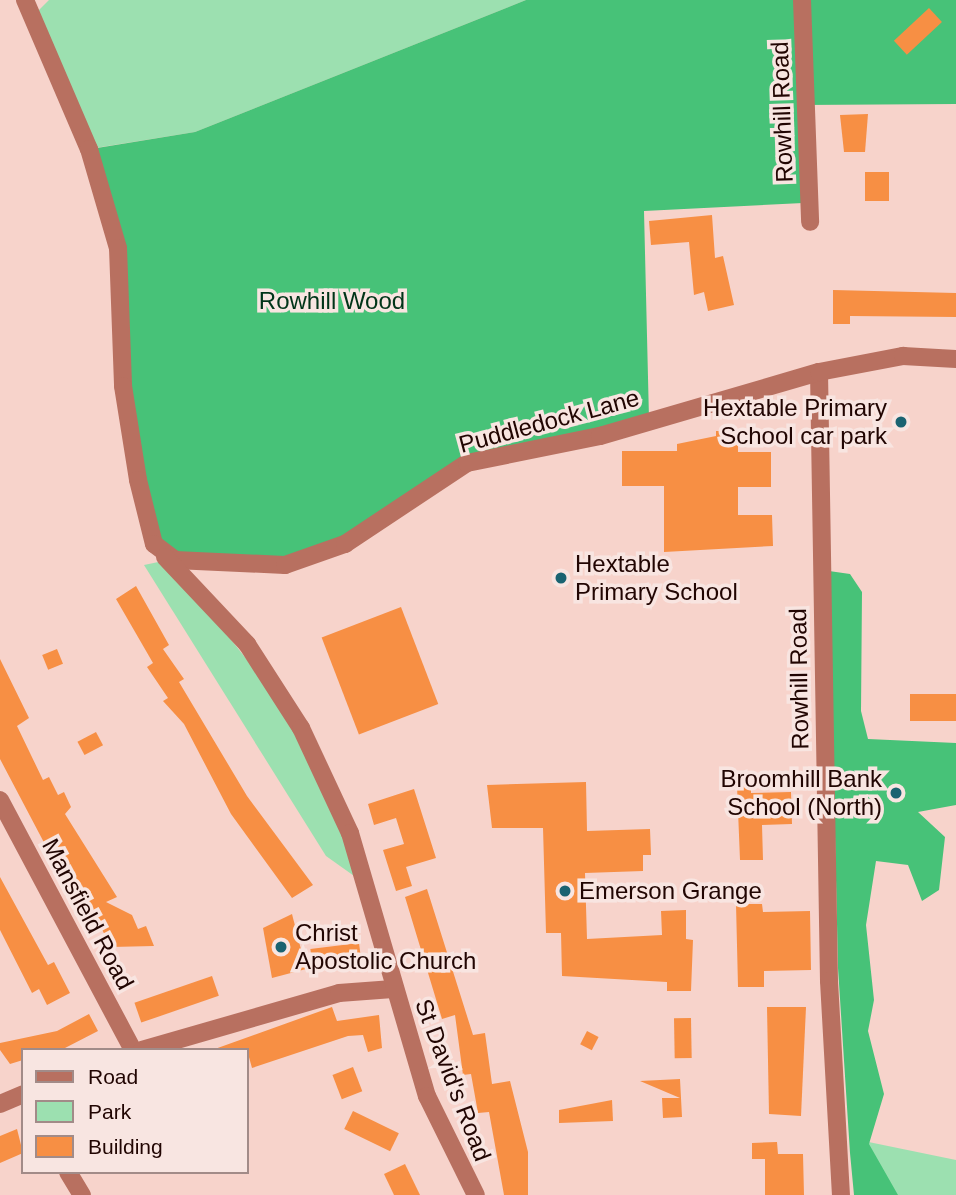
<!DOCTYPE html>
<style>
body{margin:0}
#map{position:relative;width:956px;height:1195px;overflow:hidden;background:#f7d3cb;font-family:Helvetica,sans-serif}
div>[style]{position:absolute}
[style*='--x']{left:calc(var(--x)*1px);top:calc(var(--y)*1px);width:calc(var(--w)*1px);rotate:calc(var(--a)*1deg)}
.green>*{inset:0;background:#9ce0b0}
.forest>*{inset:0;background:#47c278}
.building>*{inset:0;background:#f78f44;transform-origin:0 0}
.minor>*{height:18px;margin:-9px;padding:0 9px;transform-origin:9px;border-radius:9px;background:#b87060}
.tertiary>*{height:18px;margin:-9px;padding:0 9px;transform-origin:9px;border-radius:9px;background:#b87060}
.dots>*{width:19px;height:19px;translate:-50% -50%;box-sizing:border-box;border:4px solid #f8e5e1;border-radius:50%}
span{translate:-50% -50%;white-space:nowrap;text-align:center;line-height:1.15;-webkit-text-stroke:7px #f8e5e1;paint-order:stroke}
.street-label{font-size:24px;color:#210502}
.park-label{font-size:24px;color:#003418}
.poi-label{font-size:24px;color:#210502}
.right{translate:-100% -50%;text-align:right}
.left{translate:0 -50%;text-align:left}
.legend{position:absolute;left:21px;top:1048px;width:228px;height:126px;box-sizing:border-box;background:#f8e5e1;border:2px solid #a28b88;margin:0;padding:9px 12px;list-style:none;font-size:21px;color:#210502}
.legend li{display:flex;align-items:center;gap:14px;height:35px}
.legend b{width:35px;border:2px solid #a28b88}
</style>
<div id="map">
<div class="green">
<div style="clip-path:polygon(49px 0,526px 0,195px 132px,89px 149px,37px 12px)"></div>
<div style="clip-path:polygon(168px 560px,301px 728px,364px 883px,326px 856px,144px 565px)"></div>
<div style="clip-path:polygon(854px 1139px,956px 1160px,956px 1195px,854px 1195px)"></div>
</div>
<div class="forest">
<div style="clip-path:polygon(526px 0,956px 0,956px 104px,801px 105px,803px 203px,644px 211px,649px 419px,467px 461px,343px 543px,284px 563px,175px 558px,157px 544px,139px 480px,119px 247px,91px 149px,195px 132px)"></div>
<div style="clip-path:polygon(829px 571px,850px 574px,862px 592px,861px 711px,868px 739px,956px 743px,956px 805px,918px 812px,945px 837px,939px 890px,922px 901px,908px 865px,876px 861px,866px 925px,874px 1000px,868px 1031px,884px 1094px,869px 1144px,898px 1195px,854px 1195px,850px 1153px,838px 968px)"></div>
</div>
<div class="building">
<div style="left:929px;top:8px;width:19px;height:48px;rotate:47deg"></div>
<div style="clip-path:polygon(868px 114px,865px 152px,844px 152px,840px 115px)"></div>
<div style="left:865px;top:172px;width:24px;height:29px"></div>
<div style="clip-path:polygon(712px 215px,715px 258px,723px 256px,734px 305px,708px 311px,704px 292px,694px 295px,689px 242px,651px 245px,649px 221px)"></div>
<div style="clip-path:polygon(833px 290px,956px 293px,956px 317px,850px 316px,850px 324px,833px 324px)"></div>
<div style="clip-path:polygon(716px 431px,738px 431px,738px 452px,771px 452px,771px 487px,738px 487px,738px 515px,772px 515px,773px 546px,664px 552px,664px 486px,622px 486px,622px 451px,677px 451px,677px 444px,716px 436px)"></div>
<div style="clip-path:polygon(136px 586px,169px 645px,163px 649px,184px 679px,179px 682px,247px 796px,313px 885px,292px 898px,231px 814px,184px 724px,163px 701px,168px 698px,147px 667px,153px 663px,116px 599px)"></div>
<div style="left:401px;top:607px;width:104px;height:85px;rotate:69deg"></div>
<div style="left:57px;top:649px;width:16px;height:16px;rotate:68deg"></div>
<div style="clip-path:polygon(0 659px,29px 718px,17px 726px,43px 780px,49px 777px,58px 795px,64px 792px,71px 807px,65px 814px,117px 897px,106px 902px,132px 915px,138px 929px,146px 926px,154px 946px,111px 947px,92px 910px,83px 914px,59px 871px,0 759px)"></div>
<div style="left:910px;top:694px;width:46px;height:27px"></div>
<div style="left:96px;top:732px;width:15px;height:21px;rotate:62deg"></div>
<div style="clip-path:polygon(586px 782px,587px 831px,650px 829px,651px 855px,643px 855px,643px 871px,585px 873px,587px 939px,662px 935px,661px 911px,686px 910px,686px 939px,693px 940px,691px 991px,667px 991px,667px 982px,562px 976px,561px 933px,546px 933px,543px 828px,492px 828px,487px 785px)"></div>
<div style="clip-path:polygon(751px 785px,751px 793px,791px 792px,792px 824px,762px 825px,763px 860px,740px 860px,737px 786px)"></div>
<div style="clip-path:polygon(414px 789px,436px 858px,406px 867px,412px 886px,396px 891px,383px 850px,404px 844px,396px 818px,374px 825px,368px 804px)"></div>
<div style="clip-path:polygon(0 877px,48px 965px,54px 962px,70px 993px,47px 1005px,39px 989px,32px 993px,0 930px)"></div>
<div style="clip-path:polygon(427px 889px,473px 1035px,485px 1033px,492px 1084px,510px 1081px,528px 1152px,528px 1195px,504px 1195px,489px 1112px,478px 1113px,471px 1074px,463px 1075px,455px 1015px,442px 1019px,405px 897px)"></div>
<div style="clip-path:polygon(736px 904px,762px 904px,763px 912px,810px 911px,811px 970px,764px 971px,764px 987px,738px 987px)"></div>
<div style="clip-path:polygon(292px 914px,306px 969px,272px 978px,263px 928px)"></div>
<div style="left:359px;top:943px;width:17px;height:49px;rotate:83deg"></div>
<div style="left:212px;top:976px;width:21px;height:82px;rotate:71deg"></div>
<div style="clip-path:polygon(332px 1007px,337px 1021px,379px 1015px,382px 1048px,368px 1052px,363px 1035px,348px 1036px,252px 1068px,247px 1050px,212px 1050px)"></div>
<div style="clip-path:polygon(767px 1007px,806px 1007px,801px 1116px,769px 1114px)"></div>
<div style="clip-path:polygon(89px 1014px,98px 1031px,65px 1048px,23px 1050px,23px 1060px,10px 1064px,0 1050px,0 1043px,57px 1031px)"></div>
<div style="left:691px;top:1018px;width:40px;height:17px;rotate:89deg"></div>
<div style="left:587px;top:1031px;width:13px;height:15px;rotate:27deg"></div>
<div style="left:353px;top:1067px;width:26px;height:22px;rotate:69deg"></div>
<div style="clip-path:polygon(680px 1079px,682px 1117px,663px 1118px,662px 1098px,680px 1098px,640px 1081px)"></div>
<div style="clip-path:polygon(612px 1100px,613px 1121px,559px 1123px,559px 1110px)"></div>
<div style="left:353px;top:1111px;width:51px;height:20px;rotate:26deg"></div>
<div style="clip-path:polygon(17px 1129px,23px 1153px,0 1163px,0 1136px)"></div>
<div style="clip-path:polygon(777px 1142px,778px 1154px,803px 1154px,804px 1195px,765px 1195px,765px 1159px,752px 1159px,752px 1143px)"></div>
<div style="clip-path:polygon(405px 1164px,420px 1195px,394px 1195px,384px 1174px)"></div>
</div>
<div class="minor">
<div style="--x:802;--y:0;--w:222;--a:87.9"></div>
<div style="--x:819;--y:372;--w:609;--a:89.06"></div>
<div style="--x:829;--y:981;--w:214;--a:86.8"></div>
<div style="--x:0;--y:800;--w:283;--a:62"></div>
<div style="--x:142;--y:1050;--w:205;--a:-16.1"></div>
<div style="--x:339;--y:993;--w:54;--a:-4.2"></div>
<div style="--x:0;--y:1104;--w:25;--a:-23"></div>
<div style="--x:68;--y:1172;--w:27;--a:59"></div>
</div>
<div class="tertiary">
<div style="--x:25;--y:0;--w:162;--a:66.8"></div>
<div style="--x:89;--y:149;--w:103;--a:73.7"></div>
<div style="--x:118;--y:248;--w:138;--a:87.9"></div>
<div style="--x:123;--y:386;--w:95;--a:80.9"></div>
<div style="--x:138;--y:480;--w:66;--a:76"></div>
<div style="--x:154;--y:544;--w:26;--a:37"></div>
<div style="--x:175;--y:560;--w:110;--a:2.6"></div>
<div style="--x:285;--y:565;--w:64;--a:-19.3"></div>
<div style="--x:345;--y:544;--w:146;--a:-33.6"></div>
<div style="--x:467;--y:463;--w:136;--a:-11.5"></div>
<div style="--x:600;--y:436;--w:228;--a:-16.3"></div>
<div style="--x:819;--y:372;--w:86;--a:-10.8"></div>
<div style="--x:903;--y:356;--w:53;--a:3.2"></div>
<div style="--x:165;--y:557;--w:120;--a:46.7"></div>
<div style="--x:247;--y:644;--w:100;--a:57.3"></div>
<div style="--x:301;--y:728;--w:116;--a:65"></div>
<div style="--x:350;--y:833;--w:274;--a:73.7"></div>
<div style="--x:427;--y:1096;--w:110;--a:63.7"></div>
</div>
<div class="dots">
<div style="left:901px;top:422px;background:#1a6371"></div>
<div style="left:561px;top:578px;background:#1a6371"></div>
<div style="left:896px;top:793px;background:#1a6371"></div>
<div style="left:565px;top:891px;background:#1a6371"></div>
<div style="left:281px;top:947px;background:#1a6371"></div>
</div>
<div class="street-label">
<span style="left:782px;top:112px;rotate:-92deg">Rowhill Road</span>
<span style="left:549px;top:421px;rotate:-15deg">Puddledock Lane</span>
<span style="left:799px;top:679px;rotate:-91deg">Rowhill Road</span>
<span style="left:88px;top:914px;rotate:62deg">Mansfield Road</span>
<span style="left:453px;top:1080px;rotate:69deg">St David's Road</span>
</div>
<div class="park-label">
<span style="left:332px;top:301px">Rowhill Wood</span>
</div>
<div class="poi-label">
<span class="right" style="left:887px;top:422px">Hextable Primary<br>School car park</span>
<span class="left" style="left:575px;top:578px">Hextable<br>Primary School</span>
<span class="right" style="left:882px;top:793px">Broomhill Bank<br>School (North)</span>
<span class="left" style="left:579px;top:891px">Emerson Grange</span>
<span class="left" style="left:295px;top:947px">Christ<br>Apostolic Church</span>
</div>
<ul class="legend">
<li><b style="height:9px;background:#b87060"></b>Road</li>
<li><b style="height:19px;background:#9ce0b0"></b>Park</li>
<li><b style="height:19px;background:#f78f44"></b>Building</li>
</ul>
</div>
